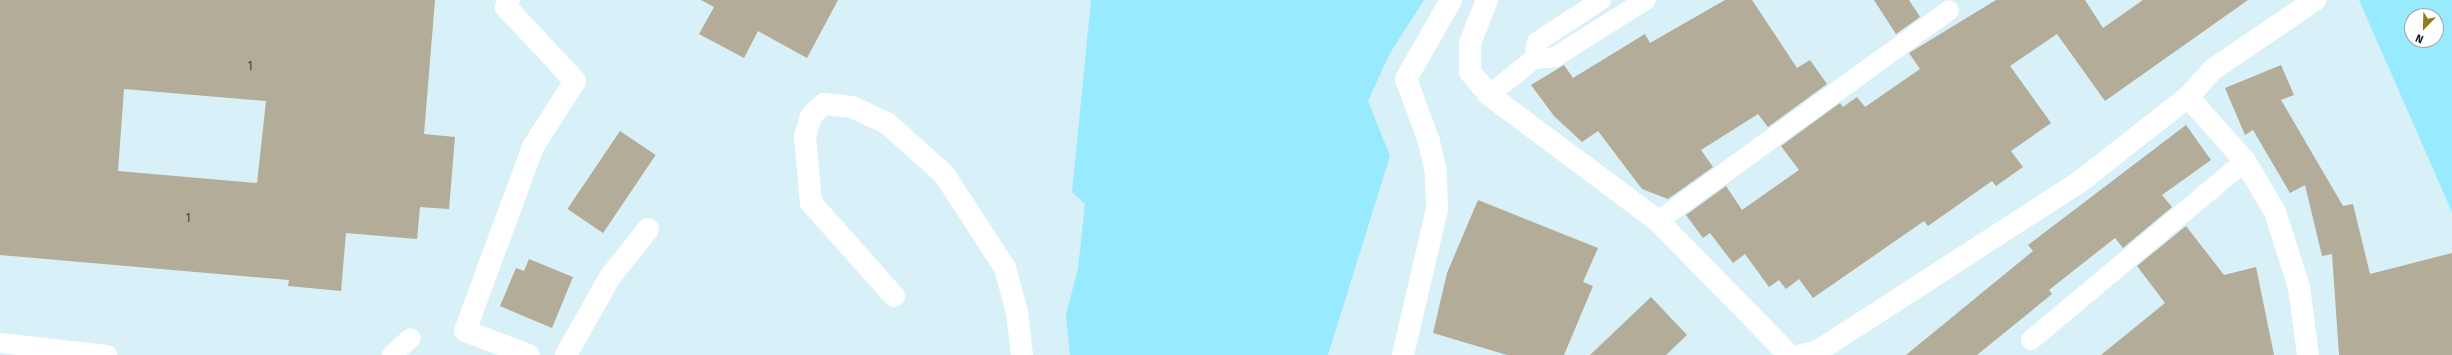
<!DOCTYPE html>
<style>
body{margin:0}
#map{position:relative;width:2452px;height:355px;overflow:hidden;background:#d8f0f7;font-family:"Fira Sans",sans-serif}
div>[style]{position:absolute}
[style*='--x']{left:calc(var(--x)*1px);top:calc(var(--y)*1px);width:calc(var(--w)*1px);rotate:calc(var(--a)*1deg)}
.green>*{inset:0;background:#98eaff}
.building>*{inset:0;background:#b2ac98;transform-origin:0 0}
.lane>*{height:20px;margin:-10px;padding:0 10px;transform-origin:10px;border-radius:10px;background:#fff}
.street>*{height:22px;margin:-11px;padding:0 11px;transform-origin:11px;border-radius:11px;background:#fff}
span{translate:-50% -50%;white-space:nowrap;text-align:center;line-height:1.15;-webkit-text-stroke:3.5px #fff;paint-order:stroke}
.number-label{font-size:12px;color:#3a3f3c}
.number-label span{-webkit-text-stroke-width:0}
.north{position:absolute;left:2404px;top:8px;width:40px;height:40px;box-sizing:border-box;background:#fff;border:1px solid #a0a4a5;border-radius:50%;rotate:203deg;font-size:11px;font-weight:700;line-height:16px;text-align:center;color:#121b1d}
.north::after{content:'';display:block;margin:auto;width:14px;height:18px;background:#947a21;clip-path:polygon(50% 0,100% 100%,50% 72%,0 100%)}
</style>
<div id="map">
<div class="green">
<div style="clip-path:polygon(1091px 0,1424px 0,1390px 53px,1368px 101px,1390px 156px,1328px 355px,1070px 355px,1066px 315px,1078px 268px,1085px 204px,1072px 192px)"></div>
<div style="clip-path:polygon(evenodd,2359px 0,2452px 0,2452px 212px,2359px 0,2412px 16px,2436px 16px,2436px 40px,2412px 40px,2412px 16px)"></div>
</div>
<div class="building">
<div style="clip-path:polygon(evenodd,0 0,435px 0,424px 134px,455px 137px,449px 209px,420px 207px,417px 239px,346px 233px,341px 291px,288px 286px,289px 280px,0 255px,0 0,124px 89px,266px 101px,257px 183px,118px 171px,124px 89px)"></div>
<div style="clip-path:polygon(701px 0,838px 0,807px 58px,758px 31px,744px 58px,699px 34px,714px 7px)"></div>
<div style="clip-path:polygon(1725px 0,1752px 0,1797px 68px,1810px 60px,1827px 84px,1768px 127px,1758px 114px,1701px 150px,1713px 167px,1668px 199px,1642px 189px,1598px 131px,1582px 142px,1554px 116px,1531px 85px,1564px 65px,1573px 78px,1645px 34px,1650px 43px)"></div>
<div style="clip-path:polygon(1874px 0,1909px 0,1920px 17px,1896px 34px)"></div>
<div style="clip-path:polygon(1996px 0,2085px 0,2103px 28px,2143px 0,2248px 0,2105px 101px,2057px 34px,2010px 66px,2051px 123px,2011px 151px,2023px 167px,1996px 186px,1992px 181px,1928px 226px,1924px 221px,1813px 298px,1799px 279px,1786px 289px,1779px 280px,1769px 287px,1745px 254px,1733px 263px,1710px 233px,1703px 238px,1686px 215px,1726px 186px,1742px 210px,1799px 170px,1781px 146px,1840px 103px,1843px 107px,1857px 97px,1865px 107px,1920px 69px,1909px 53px)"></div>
<div style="clip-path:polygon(2281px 65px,2294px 95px,2281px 100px,2343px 206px,2353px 204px,2370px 274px,2452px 253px,2452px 355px,2339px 355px,2332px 254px,2322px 256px,2305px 185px,2290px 193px,2253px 130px,2245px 135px,2225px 88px)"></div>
<div style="clip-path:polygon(2186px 125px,2211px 160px,2162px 195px,2172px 207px,2123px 248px,2115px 238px,2049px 290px,2052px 294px,1977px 355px,1906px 355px,2033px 251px,2028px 245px)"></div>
<div style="left:620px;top:131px;width:43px;height:94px;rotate:34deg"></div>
<div style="clip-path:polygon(1478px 200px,1598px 248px,1583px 282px,1593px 286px,1564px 355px,1507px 355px,1433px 333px,1447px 273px)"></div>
<div style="clip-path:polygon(2186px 226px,2224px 275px,2256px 267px,2274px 355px,2101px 355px,2165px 303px,2137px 266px)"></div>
<div style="clip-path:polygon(529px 259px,573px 277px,552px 328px,500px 306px,516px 268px,524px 271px)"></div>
<div style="clip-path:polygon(1651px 297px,1687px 335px,1666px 355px,1590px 355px)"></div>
</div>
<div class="lane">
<div style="--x:1534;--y:59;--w:17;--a:-80"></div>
<div style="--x:1537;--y:42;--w:77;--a:-33.3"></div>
<div style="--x:1489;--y:95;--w:58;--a:-38.7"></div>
<div style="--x:1534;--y:59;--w:21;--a:-5"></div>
<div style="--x:1555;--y:57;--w:107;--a:-32.1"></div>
<div style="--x:1658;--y:221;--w:359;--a:-35.9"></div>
<div style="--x:2031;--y:340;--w:279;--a:-39.9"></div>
<div style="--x:0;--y:343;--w:108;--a:6.4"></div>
<div style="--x:392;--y:355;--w:25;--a:-42"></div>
</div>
<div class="street">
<div style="--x:509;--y:0;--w:8;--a:113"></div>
<div style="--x:506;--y:7;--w:101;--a:47"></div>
<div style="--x:575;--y:81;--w:78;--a:122.5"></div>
<div style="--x:533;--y:147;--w:196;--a:110.3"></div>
<div style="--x:465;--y:331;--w:68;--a:20.6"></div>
<div style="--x:1487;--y:0;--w:46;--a:111.6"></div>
<div style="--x:1470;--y:43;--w:29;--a:90"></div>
<div style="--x:1470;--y:72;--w:30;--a:50"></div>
<div style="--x:1489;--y:95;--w:211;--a:36.7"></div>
<div style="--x:1658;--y:221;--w:187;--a:45.6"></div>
<div style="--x:2188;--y:97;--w:86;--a:48.3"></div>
<div style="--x:2245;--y:161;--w:59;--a:59.5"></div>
<div style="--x:2275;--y:212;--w:79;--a:72.3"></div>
<div style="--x:2299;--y:287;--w:69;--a:82.5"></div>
<div style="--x:894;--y:296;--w:125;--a:-131.7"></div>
<div style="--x:811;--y:203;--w:67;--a:-95.1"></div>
<div style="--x:805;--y:136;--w:21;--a:-73"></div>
<div style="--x:811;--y:116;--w:18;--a:-43"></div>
<div style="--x:824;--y:104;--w:28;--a:6"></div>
<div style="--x:852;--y:107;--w:40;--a:25"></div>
<div style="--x:888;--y:124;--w:75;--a:41.8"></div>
<div style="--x:944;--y:174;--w:112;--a:57"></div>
<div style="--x:1005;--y:268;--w:46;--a:74.7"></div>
<div style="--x:1017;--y:312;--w:43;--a:83.4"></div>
<div style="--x:566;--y:355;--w:90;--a:-60.6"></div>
<div style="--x:610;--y:277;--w:61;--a:-51.6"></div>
<div style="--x:1403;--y:355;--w:150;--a:-76.9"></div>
<div style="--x:1437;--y:209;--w:37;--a:-92"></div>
<div style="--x:1436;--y:172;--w:32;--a:-103"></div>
<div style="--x:1429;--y:141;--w:66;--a:-110.4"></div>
<div style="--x:1406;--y:79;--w:91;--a:-60.3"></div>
<div style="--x:1802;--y:355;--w:16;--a:-14"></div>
<div style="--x:1818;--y:351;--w:315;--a:-32.9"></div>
<div style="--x:2082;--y:180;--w:135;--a:-38.1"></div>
<div style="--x:2188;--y:97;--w:36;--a:-48"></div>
<div style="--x:2212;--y:70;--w:125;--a:-34.2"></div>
</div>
<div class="number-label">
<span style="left:250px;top:67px">1</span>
<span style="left:188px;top:219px">1</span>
</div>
<div class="north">N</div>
</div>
